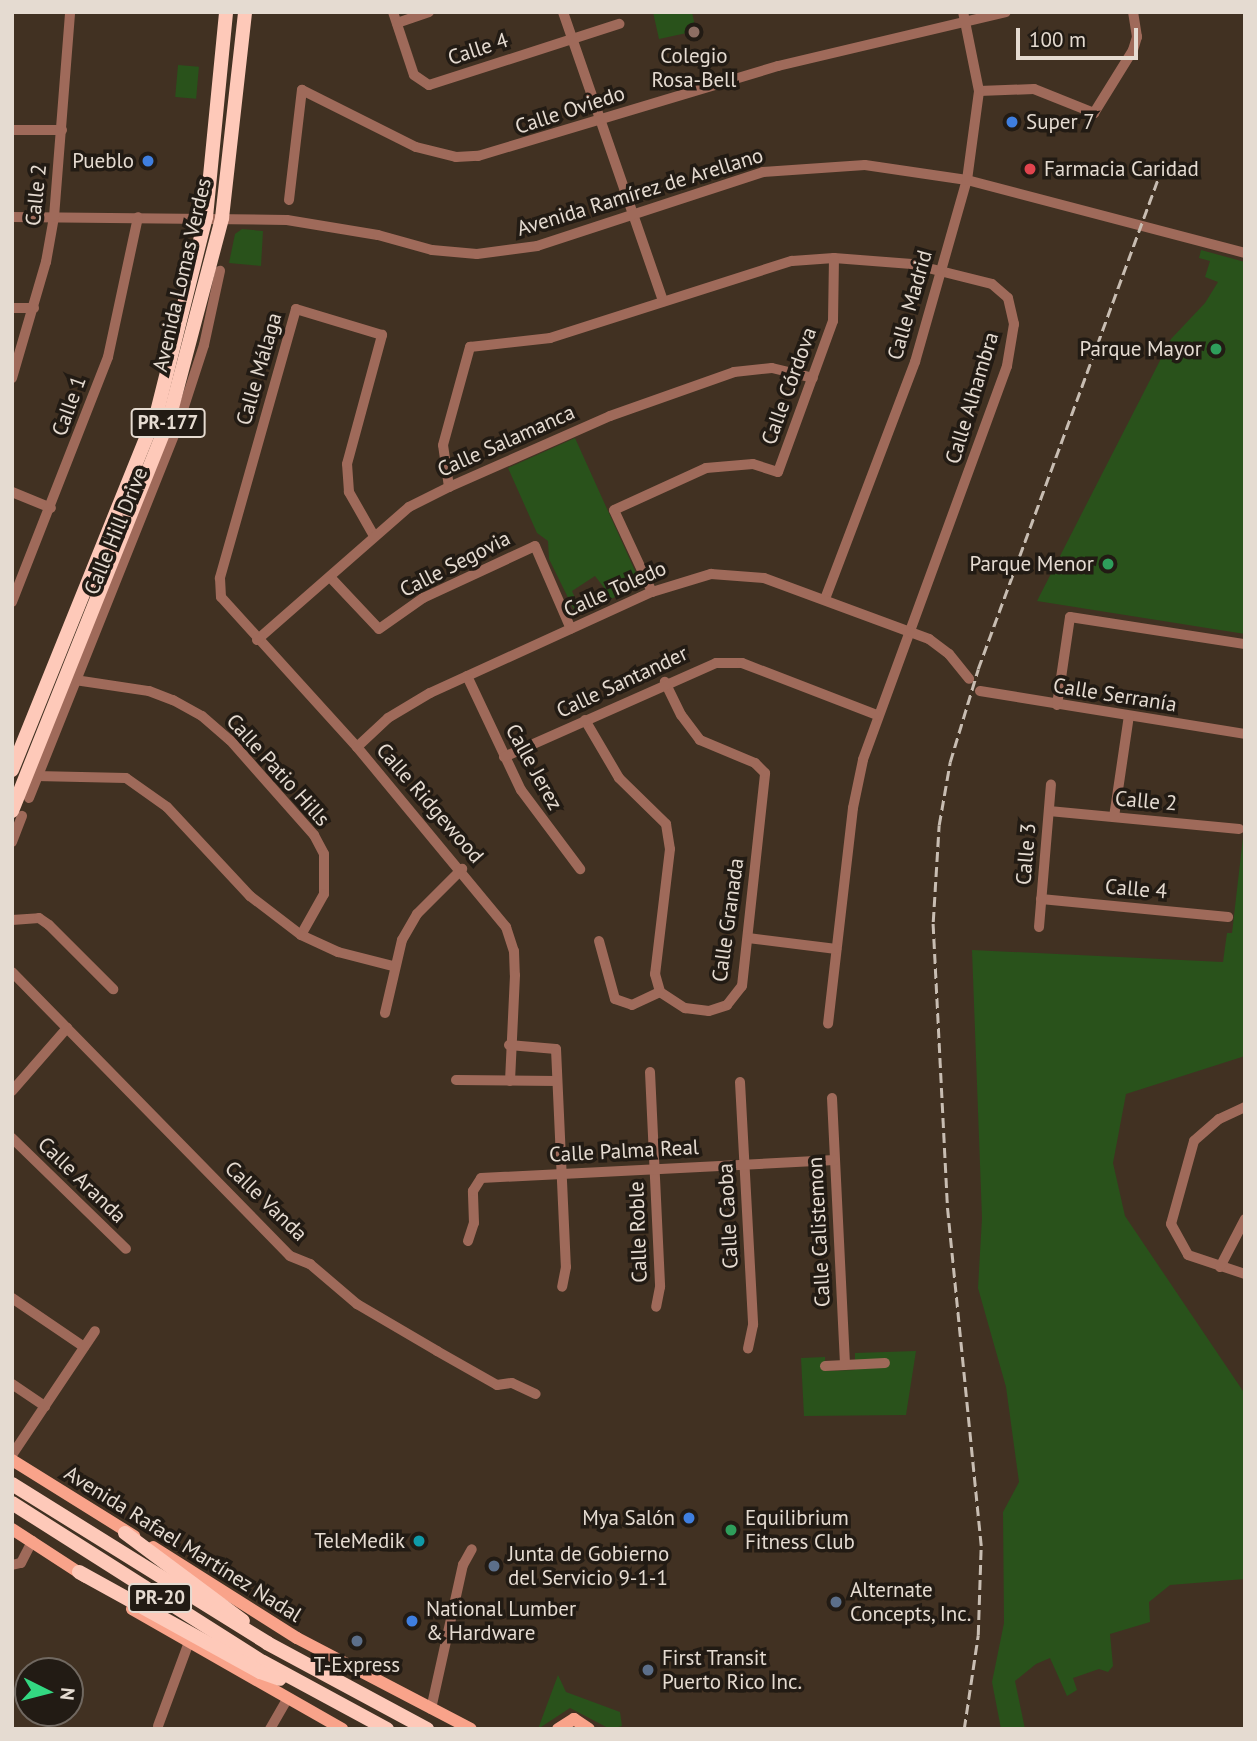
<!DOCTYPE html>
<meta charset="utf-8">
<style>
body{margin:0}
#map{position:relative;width:1257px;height:1741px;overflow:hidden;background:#413122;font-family:"PT Sans",sans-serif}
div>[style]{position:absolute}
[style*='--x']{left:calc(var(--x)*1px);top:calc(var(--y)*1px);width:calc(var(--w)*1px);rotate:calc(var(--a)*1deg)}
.green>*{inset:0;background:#29521b;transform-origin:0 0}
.minor>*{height:10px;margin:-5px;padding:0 5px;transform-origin:5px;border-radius:5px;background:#9f6a5a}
.major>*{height:12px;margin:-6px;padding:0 6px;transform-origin:6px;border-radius:6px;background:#f9a38a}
.highway>*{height:14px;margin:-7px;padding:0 7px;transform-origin:7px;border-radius:7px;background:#fec9b9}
.rail>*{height:2.5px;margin-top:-1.25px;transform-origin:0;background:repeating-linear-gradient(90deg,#c8bdb2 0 10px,transparent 0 15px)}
.dots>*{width:19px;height:19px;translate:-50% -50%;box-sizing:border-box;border:4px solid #221b14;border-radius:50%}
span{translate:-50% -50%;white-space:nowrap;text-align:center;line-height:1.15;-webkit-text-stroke:7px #221b14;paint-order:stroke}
.shield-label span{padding:2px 5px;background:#221b14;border:2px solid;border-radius:5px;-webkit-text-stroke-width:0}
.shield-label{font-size:19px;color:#e5dbd1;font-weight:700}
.street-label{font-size:21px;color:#e5dbd1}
.poi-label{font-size:21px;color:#e5dbd1}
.left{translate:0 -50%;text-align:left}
.right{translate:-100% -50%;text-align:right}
.frame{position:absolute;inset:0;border:14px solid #e5dbd1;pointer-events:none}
.north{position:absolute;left:14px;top:1657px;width:70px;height:70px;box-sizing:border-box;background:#221b14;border:2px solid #706860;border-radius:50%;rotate:96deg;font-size:19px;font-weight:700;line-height:28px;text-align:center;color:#e5dbd1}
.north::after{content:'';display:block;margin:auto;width:24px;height:32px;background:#33d882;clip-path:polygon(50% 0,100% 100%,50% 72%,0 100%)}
.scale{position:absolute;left:1016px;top:28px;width:122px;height:32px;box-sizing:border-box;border:4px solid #e5dbd1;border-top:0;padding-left:9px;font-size:21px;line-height:24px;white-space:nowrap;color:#e5dbd1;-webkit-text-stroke:5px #221b14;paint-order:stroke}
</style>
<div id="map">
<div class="green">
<div style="clip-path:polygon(653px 12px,692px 12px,696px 31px,659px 39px)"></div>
<div style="left:178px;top:65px;width:21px;height:32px;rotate:5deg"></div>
<div style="clip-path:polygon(242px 229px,263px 231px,261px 266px,229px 263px,235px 234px)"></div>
<div style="clip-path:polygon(1201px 250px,1245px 262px,1245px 634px,1037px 601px,1171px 339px,1205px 303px,1218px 282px,1205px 277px,1210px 261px,1199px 258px)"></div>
<div style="clip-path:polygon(evenodd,575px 438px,641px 584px,577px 616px,549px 559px,548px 541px,537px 533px,508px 468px,575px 438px,595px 576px,605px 589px,577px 602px,572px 591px,595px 576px)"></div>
<div style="clip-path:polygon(1245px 820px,1245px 1056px,1126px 1094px,1113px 1163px,1125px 1216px,1245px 1394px,1245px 1579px,1170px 1585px,1149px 1602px,1150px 1622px,1110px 1634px,1113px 1666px,1108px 1672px,1099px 1669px,1073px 1678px,1077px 1690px,1067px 1696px,1050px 1658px,1036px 1664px,1015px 1681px,1025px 1729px,1001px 1729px,992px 1682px,1004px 1623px,1003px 1512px,1019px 1482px,1006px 1387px,978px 1288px,982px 1218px,972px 950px,1223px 962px,1227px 933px,1232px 933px)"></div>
<div style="clip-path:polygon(916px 1351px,906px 1415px,804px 1416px,801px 1358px,825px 1357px,825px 1371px,855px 1370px,855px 1353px)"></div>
<div style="clip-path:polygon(558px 1675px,566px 1692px,620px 1712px,622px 1726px,610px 1729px,570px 1708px,538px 1729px)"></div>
</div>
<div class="minor">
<div style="--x:393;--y:12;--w:66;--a:71.6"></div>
<div style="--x:414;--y:75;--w:18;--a:34"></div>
<div style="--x:429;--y:85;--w:200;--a:-17.8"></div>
<div style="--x:563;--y:12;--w:306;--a:70.9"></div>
<div style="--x:397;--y:23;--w:34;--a:-19"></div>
<div style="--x:979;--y:91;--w:55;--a:-2.1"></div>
<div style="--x:1034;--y:89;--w:65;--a:21.8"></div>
<div style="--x:1094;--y:113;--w:74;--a:-58.2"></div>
<div style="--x:1133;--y:50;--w:14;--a:-73"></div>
<div style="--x:1137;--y:37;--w:25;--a:-99"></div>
<div style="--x:12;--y:130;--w:50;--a:0"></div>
<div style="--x:289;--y:200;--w:111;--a:-83.3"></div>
<div style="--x:302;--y:90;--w:127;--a:26.6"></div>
<div style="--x:416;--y:147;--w:41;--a:14"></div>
<div style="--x:456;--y:157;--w:22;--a:-3"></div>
<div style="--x:478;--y:156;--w:313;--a:-16.7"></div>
<div style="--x:778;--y:66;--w:234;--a:-13.3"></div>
<div style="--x:12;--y:217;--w:275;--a:0.6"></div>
<div style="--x:287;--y:220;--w:92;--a:9.4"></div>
<div style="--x:378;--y:235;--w:56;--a:15.5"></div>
<div style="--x:432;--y:250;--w:45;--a:5.1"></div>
<div style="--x:477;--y:254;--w:61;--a:-7.6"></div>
<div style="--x:537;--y:246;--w:238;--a:-18.1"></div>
<div style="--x:763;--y:172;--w:102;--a:-3.9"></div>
<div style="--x:865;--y:165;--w:103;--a:8.4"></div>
<div style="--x:967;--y:180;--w:287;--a:14.7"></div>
<div style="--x:12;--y:308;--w:22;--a:0"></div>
<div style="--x:12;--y:378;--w:121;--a:-73.7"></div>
<div style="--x:46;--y:262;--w:46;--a:-79.9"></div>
<div style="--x:54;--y:217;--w:206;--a:-85.5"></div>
<div style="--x:449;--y:487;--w:42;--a:-98.1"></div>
<div style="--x:443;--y:445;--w:102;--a:-74.6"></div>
<div style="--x:470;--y:347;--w:81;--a:-6.4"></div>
<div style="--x:550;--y:338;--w:254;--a:-17.7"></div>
<div style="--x:792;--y:261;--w:42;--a:-4.1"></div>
<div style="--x:834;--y:258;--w:78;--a:4.4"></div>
<div style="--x:912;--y:264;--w:82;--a:14"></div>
<div style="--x:992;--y:284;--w:21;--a:41"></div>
<div style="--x:1008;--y:298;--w:27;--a:77"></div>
<div style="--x:1014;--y:324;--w:43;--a:99.5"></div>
<div style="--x:1007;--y:366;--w:419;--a:110.1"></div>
<div style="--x:863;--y:760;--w:49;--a:101.8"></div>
<div style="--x:853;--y:808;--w:217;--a:96.6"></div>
<div style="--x:12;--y:492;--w:42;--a:22.3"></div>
<div style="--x:374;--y:536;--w:51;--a:-119.6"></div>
<div style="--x:349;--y:492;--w:28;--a:-94"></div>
<div style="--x:347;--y:464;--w:134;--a:-74.8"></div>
<div style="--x:382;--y:335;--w:90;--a:-163.2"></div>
<div style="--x:296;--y:309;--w:280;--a:105.8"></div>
<div style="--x:220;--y:578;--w:19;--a:87"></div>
<div style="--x:221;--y:597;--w:202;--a:47.8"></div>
<div style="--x:357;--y:747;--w:234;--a:50.4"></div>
<div style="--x:506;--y:927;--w:25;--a:72"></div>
<div style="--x:514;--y:951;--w:24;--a:88"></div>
<div style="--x:515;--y:975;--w:106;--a:92.7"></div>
<div style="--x:330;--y:577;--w:71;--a:46.7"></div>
<div style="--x:379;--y:629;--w:54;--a:-35.2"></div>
<div style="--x:423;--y:598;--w:123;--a:-24.9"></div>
<div style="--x:535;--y:546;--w:90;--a:66.6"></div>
<div style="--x:652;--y:592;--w:90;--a:-114.9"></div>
<div style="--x:614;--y:510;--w:101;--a:-24.5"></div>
<div style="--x:706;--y:468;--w:47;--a:-4.9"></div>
<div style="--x:753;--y:464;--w:26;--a:18"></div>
<div style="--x:778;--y:472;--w:161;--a:-70"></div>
<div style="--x:833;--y:321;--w:63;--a:-89.1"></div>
<div style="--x:825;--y:599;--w:254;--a:-69.2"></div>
<div style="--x:915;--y:362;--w:189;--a:-74.1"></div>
<div style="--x:967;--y:180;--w:90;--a:-82.3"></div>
<div style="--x:979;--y:91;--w:81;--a:-101.4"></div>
<div style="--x:12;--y:602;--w:263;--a:-68.6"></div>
<div style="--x:108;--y:357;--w:143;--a:-77.9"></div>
<div style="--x:257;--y:640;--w:202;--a:-41.2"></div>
<div style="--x:409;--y:507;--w:45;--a:-26.6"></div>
<div style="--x:449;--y:487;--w:176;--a:-23.8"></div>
<div style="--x:610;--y:416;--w:132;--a:-19.5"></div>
<div style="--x:734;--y:372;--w:38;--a:-6"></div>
<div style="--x:772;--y:368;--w:42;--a:13.7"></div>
<div style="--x:467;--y:676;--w:126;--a:64.7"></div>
<div style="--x:521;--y:790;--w:99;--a:53.2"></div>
<div style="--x:75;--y:680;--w:75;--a:8.5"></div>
<div style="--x:149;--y:691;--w:26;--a:21"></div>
<div style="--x:173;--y:700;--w:33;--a:29"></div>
<div style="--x:202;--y:716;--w:37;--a:41"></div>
<div style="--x:230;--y:740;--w:127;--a:48.5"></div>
<div style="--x:314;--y:835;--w:21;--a:62"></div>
<div style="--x:324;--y:854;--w:40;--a:90"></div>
<div style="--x:324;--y:894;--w:47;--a:119.3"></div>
<div style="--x:980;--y:691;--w:268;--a:9.2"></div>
<div style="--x:1057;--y:705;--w:89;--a:-81.6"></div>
<div style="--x:1070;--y:617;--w:177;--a:8.8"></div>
<div style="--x:585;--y:720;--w:67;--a:59.6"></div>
<div style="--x:619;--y:778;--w:66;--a:44.4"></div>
<div style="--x:666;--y:824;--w:25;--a:81"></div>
<div style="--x:670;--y:849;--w:126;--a:96.8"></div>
<div style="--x:655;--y:974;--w:19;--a:74"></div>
<div style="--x:660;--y:992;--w:30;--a:33"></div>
<div style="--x:685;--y:1008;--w:24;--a:7"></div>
<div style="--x:709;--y:1011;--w:19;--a:-18"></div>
<div style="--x:727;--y:1005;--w:24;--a:-52"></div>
<div style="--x:742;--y:986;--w:214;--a:-83.8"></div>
<div style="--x:765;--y:773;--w:14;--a:-135"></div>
<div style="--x:755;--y:763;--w:60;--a:-157.3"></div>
<div style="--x:700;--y:740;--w:31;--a:-127"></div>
<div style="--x:681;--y:715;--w:37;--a:-116"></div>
<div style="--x:357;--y:747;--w:42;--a:-43.1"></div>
<div style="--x:388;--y:718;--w:49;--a:-30.8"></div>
<div style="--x:430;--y:693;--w:244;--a:-24.5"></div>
<div style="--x:652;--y:592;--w:62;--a:-17"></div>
<div style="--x:711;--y:574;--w:53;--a:4.3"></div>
<div style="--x:764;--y:578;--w:176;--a:20.3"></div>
<div style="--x:929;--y:639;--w:25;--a:37"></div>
<div style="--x:949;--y:654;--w:32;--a:51"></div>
<div style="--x:504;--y:757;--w:232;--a:-23.9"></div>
<div style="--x:716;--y:663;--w:26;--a:0"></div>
<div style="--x:742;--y:663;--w:145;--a:21.1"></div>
<div style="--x:36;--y:776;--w:90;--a:1.3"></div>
<div style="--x:126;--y:778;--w:50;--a:35.3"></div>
<div style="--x:167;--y:807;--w:122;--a:47"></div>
<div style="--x:250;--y:896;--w:64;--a:37.4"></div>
<div style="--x:301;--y:935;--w:41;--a:24.7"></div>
<div style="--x:338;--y:952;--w:57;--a:14.3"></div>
<div style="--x:29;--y:798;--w:402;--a:-68.2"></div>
<div style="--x:178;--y:425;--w:84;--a:-72"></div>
<div style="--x:204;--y:345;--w:76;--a:-77.8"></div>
<div style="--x:1049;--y:811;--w:191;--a:5.4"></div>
<div style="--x:1114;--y:817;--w:102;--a:-81.6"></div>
<div style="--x:12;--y:842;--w:28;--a:-69"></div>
<div style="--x:1041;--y:899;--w:188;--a:5.5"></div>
<div style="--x:12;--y:920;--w:27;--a:-4"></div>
<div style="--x:39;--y:918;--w:12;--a:35"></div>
<div style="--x:49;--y:925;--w:91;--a:45"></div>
<div style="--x:1039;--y:927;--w:143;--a:-85.2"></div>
<div style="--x:748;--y:938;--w:89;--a:7.1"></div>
<div style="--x:599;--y:941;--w:60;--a:74.6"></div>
<div style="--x:615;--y:999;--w:18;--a:19"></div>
<div style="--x:632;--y:1005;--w:31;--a:-25"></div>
<div style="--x:12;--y:972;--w:397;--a:45.6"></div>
<div style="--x:290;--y:1256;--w:22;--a:22"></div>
<div style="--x:310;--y:1264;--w:62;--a:40.4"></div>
<div style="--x:357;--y:1304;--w:93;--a:30.4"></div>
<div style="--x:437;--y:1351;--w:69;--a:29.5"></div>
<div style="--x:497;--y:1385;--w:15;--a:-8"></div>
<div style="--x:512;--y:1383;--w:26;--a:25"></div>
<div style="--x:385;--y:1013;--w:75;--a:-76.9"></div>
<div style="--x:402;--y:940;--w:30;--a:-60"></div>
<div style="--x:417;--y:914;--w:64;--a:-45"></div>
<div style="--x:509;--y:1045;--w:47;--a:4.9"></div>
<div style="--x:556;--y:1049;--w:218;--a:87.4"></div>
<div style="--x:566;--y:1267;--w:20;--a:101"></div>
<div style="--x:650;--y:1072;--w:215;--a:87.3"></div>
<div style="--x:660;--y:1287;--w:20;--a:101"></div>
<div style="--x:456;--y:1080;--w:101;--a:0.6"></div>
<div style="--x:740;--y:1082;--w:243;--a:86.9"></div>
<div style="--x:753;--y:1325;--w:24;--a:102"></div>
<div style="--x:12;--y:1091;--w:84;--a:-48.9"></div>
<div style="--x:832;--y:1098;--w:267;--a:87.2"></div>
<div style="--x:1245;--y:1107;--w:29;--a:155"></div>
<div style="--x:1219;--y:1119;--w:33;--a:139"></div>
<div style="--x:1194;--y:1141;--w:86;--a:105.5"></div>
<div style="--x:1171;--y:1224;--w:35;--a:61"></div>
<div style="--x:1188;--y:1255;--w:60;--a:18.4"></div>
<div style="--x:12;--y:1138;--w:159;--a:44.2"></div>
<div style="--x:468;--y:1241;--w:19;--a:-72"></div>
<div style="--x:474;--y:1223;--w:32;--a:-92"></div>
<div style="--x:473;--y:1191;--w:15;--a:-58"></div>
<div style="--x:481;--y:1178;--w:354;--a:-2.9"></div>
<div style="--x:1220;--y:1267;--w:54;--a:-62.5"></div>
<div style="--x:12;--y:1298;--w:87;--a:34.2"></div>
<div style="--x:825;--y:1366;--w:60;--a:-2.9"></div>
<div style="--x:12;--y:1384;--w:40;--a:34"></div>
<div style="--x:12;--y:1455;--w:149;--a:-56.2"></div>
<div style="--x:12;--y:1565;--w:9;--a:-13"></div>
<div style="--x:21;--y:1563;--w:25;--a:-63"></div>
<div style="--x:431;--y:1709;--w:148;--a:-77.5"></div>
<div style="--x:463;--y:1565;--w:18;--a:-61"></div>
<div style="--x:158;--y:1726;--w:90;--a:-69.7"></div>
<div style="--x:270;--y:1729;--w:34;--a:-60"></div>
</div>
<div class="major">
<div style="--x:12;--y:1460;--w:144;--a:31.9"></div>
<div style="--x:12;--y:1529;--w:88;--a:33"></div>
<div style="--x:153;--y:1547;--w:170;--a:32.3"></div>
<div style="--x:297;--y:1638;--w:196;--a:27.6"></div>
<div style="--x:132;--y:1609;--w:242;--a:29.7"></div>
<div style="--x:558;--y:1729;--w:19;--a:-32"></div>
<div style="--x:574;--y:1719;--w:18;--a:34"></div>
</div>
<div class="highway">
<div style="--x:12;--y:770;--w:386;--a:-68"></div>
<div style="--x:157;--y:412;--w:201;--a:-75.9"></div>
<div style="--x:206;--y:217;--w:206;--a:-84.4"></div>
<div style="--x:12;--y:811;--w:422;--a:-68.2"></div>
<div style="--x:169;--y:419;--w:208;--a:-75.2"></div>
<div style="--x:222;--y:218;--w:207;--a:-83.6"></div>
<div style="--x:12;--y:1484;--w:301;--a:31.9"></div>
<div style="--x:267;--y:1643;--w:182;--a:28.3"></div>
<div style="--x:12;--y:1503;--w:297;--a:32.4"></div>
<div style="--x:263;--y:1662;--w:141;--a:28.4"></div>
<div style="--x:125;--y:1533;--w:147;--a:36.7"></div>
<div style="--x:79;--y:1572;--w:207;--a:28.9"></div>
<div style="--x:260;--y:1672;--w:21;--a:19"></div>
</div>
<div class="rail">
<div style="--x:964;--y:1729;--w:95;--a:-81.5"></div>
<div style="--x:978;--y:1635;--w:89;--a:-88.1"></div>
<div style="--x:981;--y:1546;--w:345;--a:-95.7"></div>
<div style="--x:947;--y:1203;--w:281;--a:-92.9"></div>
<div style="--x:933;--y:922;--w:97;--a:-86.5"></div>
<div style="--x:939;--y:825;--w:64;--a:-80.1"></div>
<div style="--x:950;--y:762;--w:97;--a:-73.2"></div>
<div style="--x:978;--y:669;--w:525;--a:-69.84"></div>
</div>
<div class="dots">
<div style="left:694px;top:32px;background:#8d6e63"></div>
<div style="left:1012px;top:122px;background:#3f7fe0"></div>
<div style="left:148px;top:161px;background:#3f7fe0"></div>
<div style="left:1030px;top:169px;background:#e0444e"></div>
<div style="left:1216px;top:349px;background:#2e9e5b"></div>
<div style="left:1108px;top:564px;background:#2e9e5b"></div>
<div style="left:689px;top:1518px;background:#3f7fe0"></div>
<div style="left:731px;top:1530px;background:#2e9e5b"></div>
<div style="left:419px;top:1541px;background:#0f9aa8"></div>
<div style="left:494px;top:1566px;background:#5c6f8a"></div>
<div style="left:836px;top:1602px;background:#5c6f8a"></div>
<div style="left:412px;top:1621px;background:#3f7fe0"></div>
<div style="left:357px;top:1641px;background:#5c6f8a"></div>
<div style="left:648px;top:1670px;background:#5c6f8a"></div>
</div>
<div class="shield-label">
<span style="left:168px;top:423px">PR-177</span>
<span style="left:160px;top:1598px">PR-20</span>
</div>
<div class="street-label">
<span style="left:478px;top:49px;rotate:-18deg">Calle 4</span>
<span style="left:570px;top:110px;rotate:-18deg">Calle Oviedo</span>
<span style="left:640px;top:192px;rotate:-17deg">Avenida Ramírez de Arellano</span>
<span style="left:36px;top:195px;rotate:-84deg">Calle 2</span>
<span style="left:182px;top:275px;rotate:-77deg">Avenida Lomas Verdes</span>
<span style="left:910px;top:305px;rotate:-74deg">Calle Madrid</span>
<span style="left:259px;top:369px;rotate:-74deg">Calle Málaga</span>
<span style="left:789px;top:386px;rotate:-70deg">Calle Córdova</span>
<span style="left:972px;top:398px;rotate:-73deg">Calle Alhambra</span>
<span style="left:69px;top:406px;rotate:-70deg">Calle 1</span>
<span style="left:506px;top:441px;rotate:-24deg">Calle Salamanca</span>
<span style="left:116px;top:531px;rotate:-68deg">Calle Hill Drive</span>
<span style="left:455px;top:564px;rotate:-27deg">Calle Segovia</span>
<span style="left:615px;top:589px;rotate:-24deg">Calle Toledo</span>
<span style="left:622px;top:682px;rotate:-25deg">Calle Santander</span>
<span style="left:1115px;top:695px;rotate:9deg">Calle Serranía</span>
<span style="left:534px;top:767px;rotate:61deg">Calle Jerez</span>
<span style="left:278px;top:770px;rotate:48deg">Calle Patio Hills</span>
<span style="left:1146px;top:801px;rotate:5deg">Calle 2</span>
<span style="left:430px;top:803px;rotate:49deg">Calle Ridgewood</span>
<span style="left:1026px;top:854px;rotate:-85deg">Calle 3</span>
<span style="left:1136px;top:889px;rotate:5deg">Calle 4</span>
<span style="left:728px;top:920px;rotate:-82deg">Calle Granada</span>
<span style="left:624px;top:1151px;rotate:-3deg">Calle Palma Real</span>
<span style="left:82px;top:1180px;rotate:44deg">Calle Aranda</span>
<span style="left:266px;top:1201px;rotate:44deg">Calle Vanda</span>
<span style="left:728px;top:1216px;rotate:-93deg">Calle Caoba</span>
<span style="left:638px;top:1232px;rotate:-92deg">Calle Roble</span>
<span style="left:819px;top:1232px;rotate:-93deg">Calle Calistemon</span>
<span style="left:183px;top:1544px;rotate:32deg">Avenida Rafael Martínez Nadal</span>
</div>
<div class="poi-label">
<span style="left:694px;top:68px">Colegio<br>Rosa-Bell</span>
<span class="left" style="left:1026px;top:122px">Super 7</span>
<span class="right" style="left:134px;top:161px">Pueblo</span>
<span class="left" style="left:1044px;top:169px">Farmacia Caridad</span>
<span class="right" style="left:1202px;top:349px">Parque Mayor</span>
<span class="right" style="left:1094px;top:564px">Parque Menor</span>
<span class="right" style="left:675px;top:1518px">Mya Salón</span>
<span class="left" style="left:745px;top:1530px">Equilibrium<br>Fitness Club</span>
<span class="right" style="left:405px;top:1541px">TeleMedik</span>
<span class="left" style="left:508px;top:1566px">Junta de Gobierno<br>del Servicio 9-1-1</span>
<span class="left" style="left:850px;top:1602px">Alternate<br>Concepts, Inc.</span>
<span class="left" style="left:426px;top:1621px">National Lumber<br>&amp; Hardware</span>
<span class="left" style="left:662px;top:1670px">First Transit<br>Puerto Rico Inc.</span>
<span style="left:357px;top:1665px">T-Express</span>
</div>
<div class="frame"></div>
<div class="north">N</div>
<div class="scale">100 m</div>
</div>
